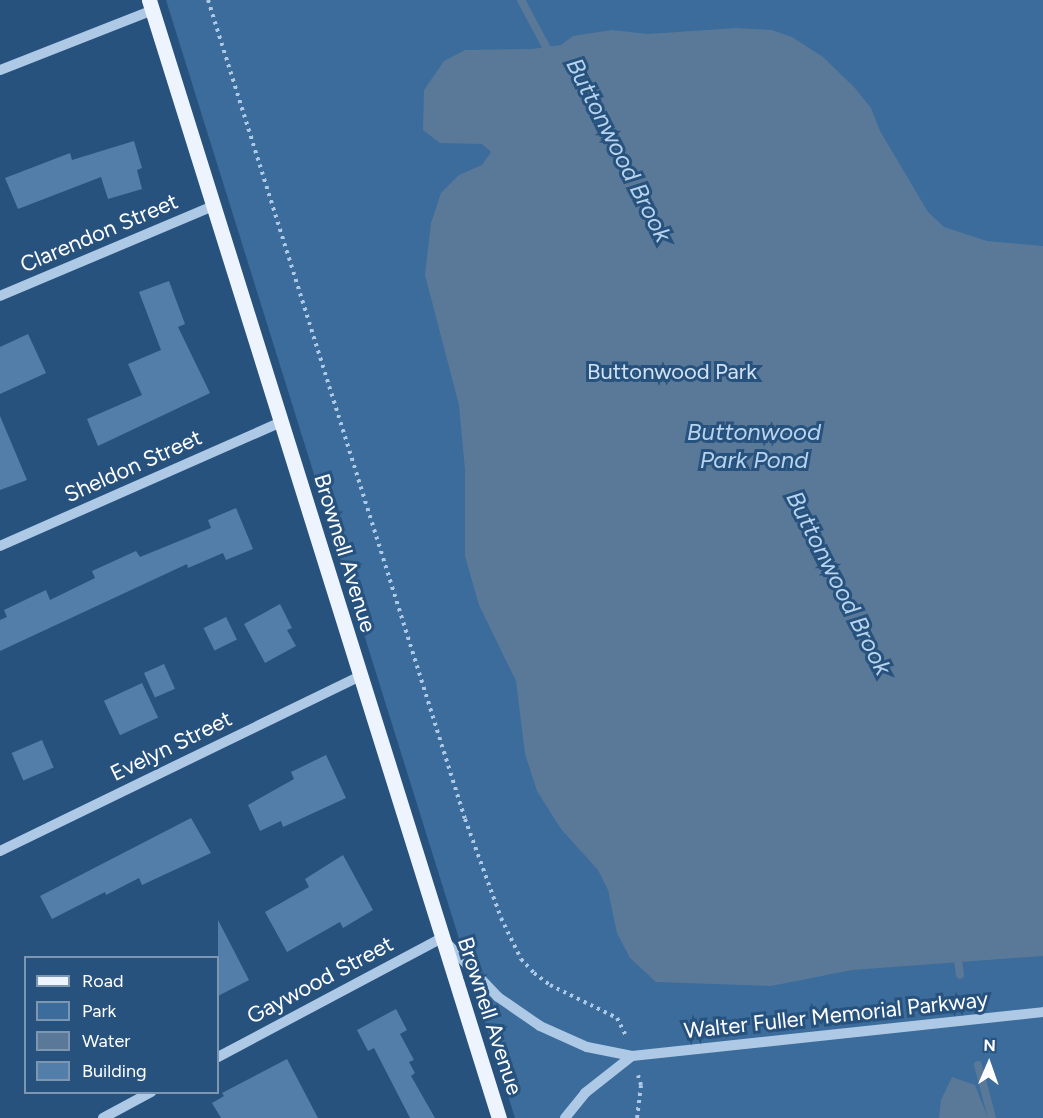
<!DOCTYPE html>
<style>
body{margin:0}
#map{position:relative;width:1043px;height:1118px;overflow:hidden;background:#27527e;font-family:Figtree,sans-serif}
div>[style]{position:absolute}
[style*='--x']{left:calc(var(--x)*1px);top:calc(var(--y)*1px);width:calc(var(--w)*1px);rotate:calc(var(--a)*1deg)}
.green>*{inset:0;background:#3b6c9b}
.water>*{inset:0;background:#5a7998}
.stream>*{height:8px;margin:-4px;padding:0 4px;transform-origin:4px;border-radius:4px;background:#5a7998}
.building>*{inset:0;background:#537ea9;transform-origin:0 0}
.path>*{height:4px;margin-top:-2px;transform-origin:0;background:repeating-linear-gradient(90deg,#adc9e5 0 3px,transparent 0 7.5px)}
.minor>*{height:10px;margin:-5px;padding:0 5px;transform-origin:5px;border-radius:5px;background:#adc9e5}
.major>*{height:15px;margin:-7.5px;padding:0 7.5px;transform-origin:7.5px;border-radius:7.5px;background:#edf4fd}
span{translate:-50% -50%;white-space:nowrap;text-align:center;line-height:1.15;-webkit-text-stroke:6px #27527e;paint-order:stroke}
.street-label{font-size:22px;color:#fff}
.park-label{font-size:22px;color:#d0e2f4}
.water-label{font-size:24px;color:#b8d3ed;font-style:italic}
.legend{position:absolute;left:24px;top:956px;width:195px;height:138px;box-sizing:border-box;background:#27527e;border:2px solid #7d97b2;margin:0;padding:8px 10px;list-style:none;font-size:18px;color:#fff}
.legend li{display:flex;align-items:center;gap:12px;height:30px}
.legend b{width:30px;border:2px solid #7d97b2}
.north{position:absolute;left:959px;top:1034px;width:60px;height:60px;-webkit-text-stroke:4px #27527e;paint-order:stroke;rotate:2deg;font-size:16px;font-weight:700;line-height:24px;text-align:center;color:#fff}
.north::after{content:'';display:block;margin:auto;width:21px;height:27px;background:#fff;clip-path:polygon(50% 0,100% 100%,50% 72%,0 100%)}
</style>
<div id="map">
<div class="green">
<div style="clip-path:polygon(166px 0,1043px 0,1043px 1118px,515px 1118px)"></div>
</div>
<div class="water">
<div style="clip-path:polygon(736px 28px,772px 30px,792px 37px,823px 57px,854px 87px,871px 108px,880px 131px,928px 212px,944px 227px,987px 241px,1043px 246px,1043px 956px,852px 970px,771px 986px,656px 982px,630px 958px,617px 933px,608px 890px,598px 870px,561px 829px,537px 791px,525px 754px,516px 681px,479px 605px,465px 556px,465px 470px,459px 405px,425px 275px,431px 223px,441px 193px,459px 175px,482px 165px,491px 152px,482px 144px,440px 143px,423px 130px,424px 90px,444px 61px,465px 50px,532px 49px,561px 45px,573px 36px,612px 30px,648px 34px)"></div>
<div style="clip-path:polygon(952px 1077px,975px 1085px,988px 1118px,939px 1118px,941px 1100px)"></div>
</div>
<div class="stream">
<div style="--x:521;--y:0;--w:61;--a:61.8"></div>
<div style="--x:957;--y:953;--w:22;--a:82"></div>
<div style="--x:978;--y:1065;--w:55;--a:75.2"></div>
</div>
<div class="building">
<div style="clip-path:polygon(134px 141px,142px 168px,137px 170px,142px 189px,108px 199px,101px 177px,18px 209px,5px 178px,70px 153px,72px 160px)"></div>
<div style="clip-path:polygon(169px 281px,185px 324px,178px 327px,210px 393px,98px 446px,87px 419px,142px 395px,128px 364px,161px 350px,139px 292px)"></div>
<div style="clip-path:polygon(28px 334px,46px 373px,0 394px,0 347px)"></div>
<div style="clip-path:polygon(0 416px,27px 480px,0 490px)"></div>
<div style="clip-path:polygon(236px 508px,253px 549px,226px 560px,223px 553px,188px 568px,187px 564px,0 651px,0 620px,7px 617px,4px 610px,46px 590px,50px 600px,95px 578px,92px 571px,136px 551px,140px 557px,211px 528px,208px 520px)"></div>
<div style="clip-path:polygon(280px 604px,292px 628px,287px 630px,296px 646px,265px 663px,244px 624px)"></div>
<div style="left:226px;top:617px;width:25px;height:25px;rotate:64deg"></div>
<div style="left:164px;top:664px;width:27px;height:22px;rotate:66deg"></div>
<div style="left:142px;top:683px;width:38px;height:42px;rotate:65deg"></div>
<div style="left:42px;top:740px;width:30px;height:33px;rotate:67deg"></div>
<div style="clip-path:polygon(326px 755px,346px 798px,283px 827px,281px 821px,260px 831px,248px 805px,294px 779px,291px 772px)"></div>
<div style="clip-path:polygon(191px 818px,211px 853px,142px 885px,139px 878px,106px 895px,105px 892px,52px 919px,40px 896px)"></div>
<div style="clip-path:polygon(343px 855px,373px 910px,343px 928px,340px 922px,287px 952px,265px 912px,309px 887px,305px 879px)"></div>
<div style="clip-path:polygon(218px 920px,249px 980px,218px 996px)"></div>
<div style="clip-path:polygon(396px 1009px,407px 1030px,400px 1034px,414px 1060px,409px 1062px,415px 1073px,411px 1076px,435px 1118px,410px 1118px,374px 1048px,368px 1051px,357px 1030px)"></div>
<div style="clip-path:polygon(287px 1059px,318px 1118px,221px 1118px,212px 1103px,224px 1096px,222px 1093px)"></div>
</div>
<div class="path">
<div style="--x:208;--y:0;--w:858;--a:72.58"></div>
<div style="--x:465;--y:819;--w:105;--a:70"></div>
<div style="--x:501;--y:918;--w:46;--a:64"></div>
<div style="--x:521;--y:959;--w:19;--a:47"></div>
<div style="--x:534;--y:973;--w:20;--a:37"></div>
<div style="--x:550;--y:985;--w:75;--a:26.2"></div>
<div style="--x:617;--y:1018;--w:20;--a:63"></div>
<div style="--x:637;--y:1118;--w:33;--a:-83"></div>
<div style="--x:641;--y:1085;--w:10;--a:-107"></div>
</div>
<div class="minor">
<div style="--x:0;--y:70;--w:164;--a:-21.4"></div>
<div style="--x:0;--y:296;--w:231;--a:-22.9"></div>
<div style="--x:0;--y:546;--w:307;--a:-23.8"></div>
<div style="--x:0;--y:851;--w:400;--a:-25.9"></div>
<div style="--x:218;--y:1057;--w:254;--a:-28"></div>
<div style="--x:442;--y:938;--w:81;--a:46.5"></div>
<div style="--x:498;--y:997;--w:51;--a:34.6"></div>
<div style="--x:540;--y:1026;--w:51;--a:24.1"></div>
<div style="--x:587;--y:1047;--w:46;--a:11.3"></div>
<div style="--x:632;--y:1056;--w:413;--a:-6.1"></div>
<div style="--x:103;--y:1118;--w:55;--a:-28.4"></div>
<div style="--x:565;--y:1118;--w:32;--a:-51"></div>
<div style="--x:585;--y:1093;--w:60;--a:-38.2"></div>
</div>
<div class="major">
<div style="--x:149;--y:0;--w:1172;--a:72.62"></div>
</div>
<div class="street-label">
<span style="left:99px;top:233px;rotate:-23deg">Clarendon Street</span>
<span style="left:133px;top:466px;rotate:-24deg">Sheldon Street</span>
<span style="left:345px;top:553px;rotate:73deg">Brownell Avenue</span>
<span style="left:171px;top:746px;rotate:-26deg">Evelyn Street</span>
<span style="left:320px;top:980px;rotate:-28deg">Gaywood Street</span>
<span style="left:836px;top:1015px;rotate:-6deg">Walter Fuller Memorial Parkway</span>
<span style="left:490px;top:1016px;rotate:72deg">Brownell Avenue</span>
</div>
<div class="park-label">
<span style="left:672px;top:372px">Buttonwood Park</span>
</div>
<div class="water-label">
<span style="left:619px;top:150px;rotate:63deg">Buttonwood Brook</span>
<span style="left:754px;top:446px">Buttonwood<br>Park Pond</span>
<span style="left:839px;top:583px;rotate:63deg">Buttonwood Brook</span>
</div>
<ul class="legend">
<li><b style="height:8px;background:#edf4fd"></b>Road</li>
<li><b style="height:16px;background:#3b6c9b"></b>Park</li>
<li><b style="height:16px;background:#5a7998"></b>Water</li>
<li><b style="height:16px;background:#537ea9"></b>Building</li>
</ul>
<div class="north">N</div>
</div>
